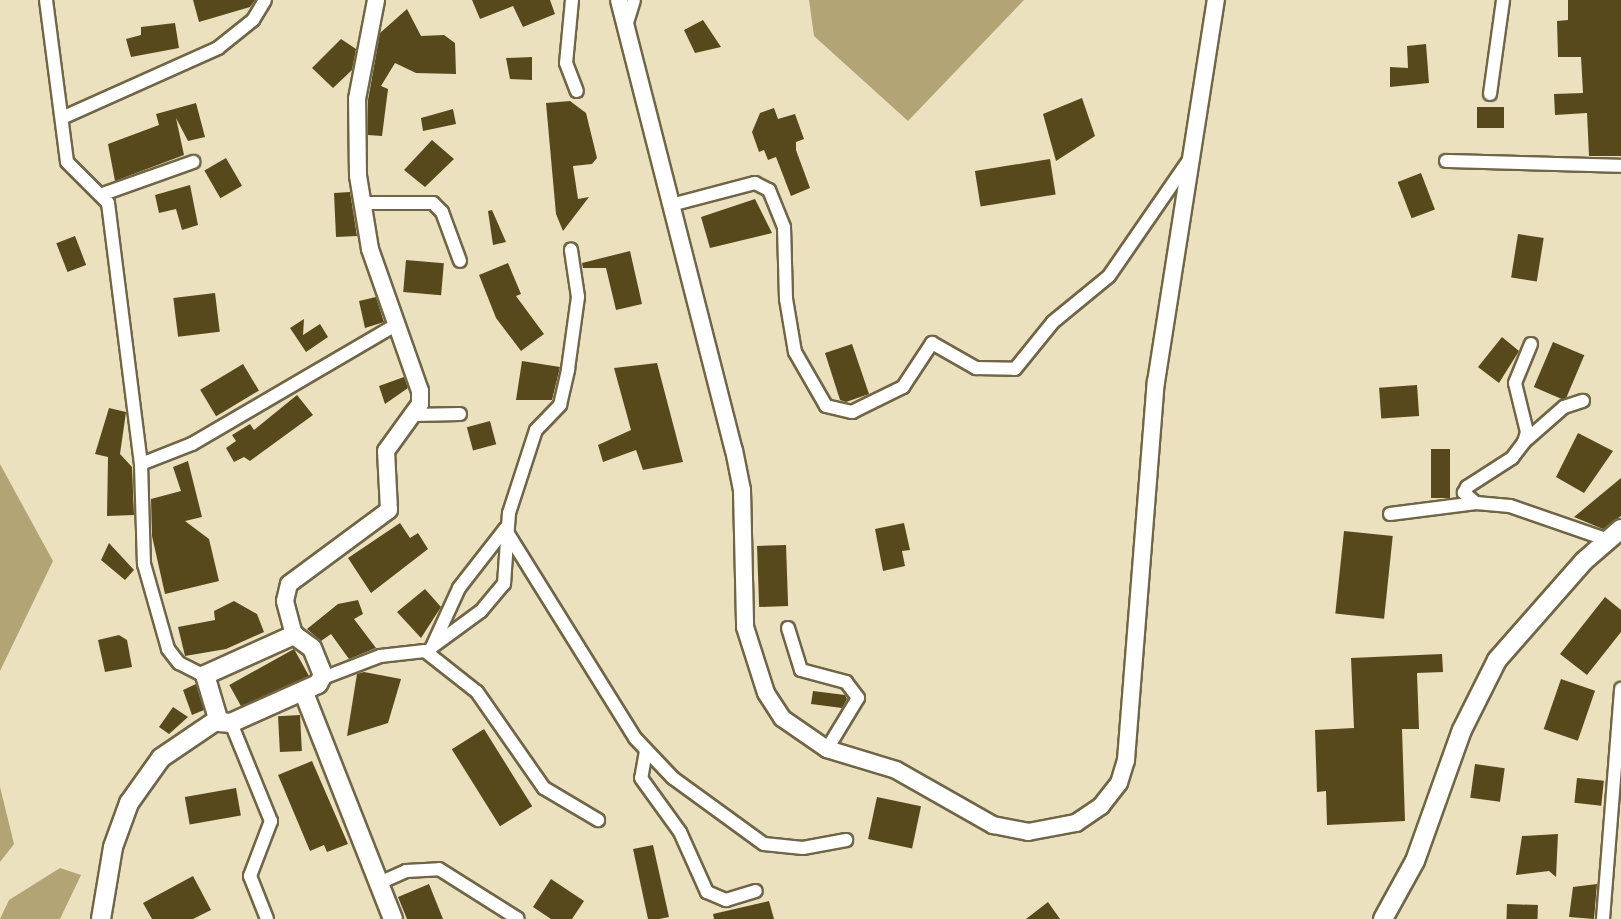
<!DOCTYPE html>
<style>
body{margin:0}
#map{position:relative;width:1621px;height:919px;overflow:hidden;background:#ece1be;font-family:Manrope,sans-serif}
div>[style]{position:absolute}
[style*='--x']{left:calc(var(--x)*1px);top:calc(var(--y)*1px);width:calc(var(--w)*1px);rotate:calc(var(--a)*1deg)}
.forest>*{inset:0;background:#b3a475}
.building>*{inset:0;background:#57491b;transform-origin:0 0}
.roads{filter:drop-shadow(2px 0 #706647) drop-shadow(-2px 0 #706647) drop-shadow(0 2px #706647) drop-shadow(0 -2px #706647)}
.minor>*{height:12px;margin:-6px;padding:0 6px;transform-origin:6px;border-radius:6px;background:#fff}
.tertiary>*{height:16px;margin:-8px;padding:0 8px;transform-origin:8px;border-radius:8px;background:#fff}
.secondary>*{height:18px;margin:-9px;padding:0 9px;transform-origin:9px;border-radius:9px;background:#fff}
span{translate:-50% -50%;white-space:nowrap;text-align:center;line-height:1.15;-webkit-text-stroke:7px #faeecb;paint-order:stroke}
</style>
<div id="map">
<div class="forest">
<div style="clip-path:polygon(809px 0,1024px 0,908px 121px,814px 36px)"></div>
<div style="clip-path:polygon(0 464px,53px 561px,0 671px)"></div>
<div style="clip-path:polygon(0 787px,14px 844px,0 862px)"></div>
<div style="clip-path:polygon(60px 868px,81px 875px,60px 919px,0 919px,9px 900px)"></div>
</div>
<div class="building">
<div style="clip-path:polygon(193px 0,255px 0,250px 7px,199px 22px)"></div>
<div style="clip-path:polygon(472px 0,550px 0,555px 14px,523px 27px,513px 6px,480px 19px)"></div>
<div style="clip-path:polygon(1568px 0,1621px 0,1621px 156px,1589px 156px,1587px 113px,1555px 115px,1554px 94px,1583px 93px,1581px 57px,1558px 57px,1557px 21px,1568px 20px)"></div>
<div style="clip-path:polygon(407px 9px,421px 36px,444px 35px,455px 43px,456px 74px,416px 73px,395px 63px,381px 86px,388px 89px,382px 136px,368px 135px,368px 100px,380px 33px)"></div>
<div style="clip-path:polygon(703px 20px,721px 47px,695px 53px,684px 30px)"></div>
<div style="clip-path:polygon(175px 23px,179px 48px,131px 57px,126px 39px,141px 35px,141px 27px)"></div>
<div style="clip-path:polygon(341px 39px,356px 49px,352px 70px,333px 88px,312px 68px)"></div>
<div style="clip-path:polygon(1426px 44px,1429px 83px,1390px 87px,1390px 67px,1408px 68px,1407px 46px)"></div>
<div style="clip-path:polygon(532px 57px,532px 80px,510px 79px,506px 58px)"></div>
<div style="clip-path:polygon(1082px 98px,1095px 136px,1056px 161px,1043px 114px)"></div>
<div style="clip-path:polygon(570px 101px,586px 113px,597px 158px,592px 164px,573px 166px,578px 199px,589px 197px,563px 231px,556px 214px,546px 103px)"></div>
<div style="clip-path:polygon(196px 103px,205px 137px,188px 141px,176px 118px,184px 155px,115px 181px,108px 144px,159px 125px,156px 114px)"></div>
<div style="left:1504px;top:107px;width:21px;height:27px;rotate:90deg"></div>
<div style="clip-path:polygon(774px 108px,778px 119px,795px 114px,804px 139px,796px 142px,796px 150px,810px 188px,791px 196px,776px 157px,768px 160px,764px 150px,759px 152px,752px 132px,760px 113px)"></div>
<div style="clip-path:polygon(453px 109px,456px 124px,423px 131px,421px 118px)"></div>
<div style="clip-path:polygon(432px 140px,454px 159px,425px 187px,404px 170px)"></div>
<div style="left:226px;top:158px;width:32px;height:25px;rotate:60deg"></div>
<div style="left:1050px;top:159px;width:36px;height:76px;rotate:81deg"></div>
<div style="left:1421px;top:173px;width:39px;height:25px;rotate:69deg"></div>
<div style="clip-path:polygon(190px 185px,198px 225px,182px 230px,176px 209px,159px 213px,155px 195px)"></div>
<div style="clip-path:polygon(350px 192px,357px 236px,336px 237px,334px 193px)"></div>
<div style="clip-path:polygon(755px 199px,772px 233px,710px 248px,701px 217px)"></div>
<div style="clip-path:polygon(492px 210px,506px 242px,493px 245px,488px 211px)"></div>
<div style="left:1518px;top:234px;width:26px;height:44px;rotate:9deg"></div>
<div style="left:75px;top:236px;width:31px;height:20px;rotate:69deg"></div>
<div style="clip-path:polygon(630px 251px,642px 304px,616px 310px,606px 268px,583px 268px,582px 263px)"></div>
<div style="left:406px;top:260px;width:38px;height:32px;rotate:5deg"></div>
<div style="clip-path:polygon(508px 263px,521px 294px,516px 296px,544px 334px,521px 351px,496px 318px,479px 275px)"></div>
<div style="left:215px;top:293px;width:39px;height:42px;rotate:83deg"></div>
<div style="clip-path:polygon(376px 297px,384px 322px,365px 328px,359px 301px)"></div>
<div style="clip-path:polygon(304px 319px,303px 335px,320px 324px,328px 337px,306px 352px,290px 328px)"></div>
<div style="clip-path:polygon(1502px 337px,1519px 351px,1499px 383px,1478px 367px)"></div>
<div style="left:1553px;top:342px;width:34px;height:49px;rotate:23deg"></div>
<div style="clip-path:polygon(852px 344px,869px 394px,846px 402px,840px 400px,825px 353px)"></div>
<div style="clip-path:polygon(522px 361px,560px 367px,552px 400px,516px 400px)"></div>
<div style="clip-path:polygon(657px 363px,683px 462px,643px 470px,636px 450px,603px 462px,598px 445px,631px 430px,614px 368px)"></div>
<div style="left:243px;top:364px;width:31px;height:50px;rotate:59deg"></div>
<div style="clip-path:polygon(404px 377px,408px 388px,385px 404px,379px 386px)"></div>
<div style="left:1417px;top:385px;width:31px;height:38px;rotate:86deg"></div>
<div style="clip-path:polygon(297px 395px,313px 415px,250px 461px,244px 457px,234px 462px,226px 448px,236px 441px,232px 435px,250px 424px,254px 430px)"></div>
<div style="clip-path:polygon(109px 408px,126px 412px,120px 454px,132px 467px,134px 515px,107px 516px,108px 457px,95px 454px)"></div>
<div style="left:490px;top:421px;width:24px;height:24px;rotate:75deg"></div>
<div style="clip-path:polygon(1578px 433px,1613px 451px,1584px 493px,1556px 477px)"></div>
<div style="left:1431px;top:449px;width:19px;height:49px"></div>
<div style="clip-path:polygon(188px 461px,202px 517px,185px 521px,209px 539px,219px 581px,165px 594px,152px 536px,151px 499px,181px 491px,173px 467px)"></div>
<div style="clip-path:polygon(1621px 478px,1621px 516px,1603px 529px,1574px 517px)"></div>
<div style="clip-path:polygon(400px 523px,410px 538px,418px 533px,428px 549px,371px 593px,348px 558px)"></div>
<div style="clip-path:polygon(904px 523px,910px 550px,902px 551px,905px 566px,883px 571px,875px 529px)"></div>
<div style="left:1344px;top:531px;width:49px;height:83px;rotate:6deg"></div>
<div style="clip-path:polygon(109px 543px,134px 570px,125px 580px,101px 560px)"></div>
<div style="left:786px;top:545px;width:61px;height:29px;rotate:88deg"></div>
<div style="clip-path:polygon(425px 589px,441px 607px,421px 638px,397px 612px)"></div>
<div style="clip-path:polygon(1605px 597px,1621px 610px,1621px 632px,1587px 675px,1560px 654px)"></div>
<div style="clip-path:polygon(358px 600px,363px 614px,354px 619px,376px 648px,349px 659px,331px 634px,321px 641px,307px 629px,338px 604px)"></div>
<div style="clip-path:polygon(234px 601px,257px 614px,264px 632px,226px 649px,185px 656px,178px 627px,215px 620px,214px 611px)"></div>
<div style="clip-path:polygon(119px 635px,127px 640px,132px 667px,105px 672px,98px 640px)"></div>
<div style="left:294px;top:649px;width:31px;height:74px;rotate:61deg"></div>
<div style="clip-path:polygon(1442px 654px,1443px 672px,1417px 673px,1419px 729px,1402px 729px,1405px 821px,1327px 825px,1326px 791px,1317px 792px,1315px 730px,1354px 728px,1351px 658px)"></div>
<div style="clip-path:polygon(364px 672px,401px 679px,388px 723px,347px 736px,357px 674px)"></div>
<div style="left:1561px;top:679px;width:36px;height:53px;rotate:19deg"></div>
<div style="clip-path:polygon(196px 684px,204px 710px,192px 715px,183px 690px)"></div>
<div style="clip-path:polygon(813px 691px,845px 695px,847px 699px,842px 708px,811px 704px)"></div>
<div style="clip-path:polygon(173px 707px,188px 717px,169px 734px,159px 727px)"></div>
<div style="left:300px;top:715px;width:36px;height:22px;rotate:87deg"></div>
<div style="left:484px;top:729px;width:91px;height:38px;rotate:58deg"></div>
<div style="clip-path:polygon(312px 761px,348px 844px,327px 852px,324px 845px,310px 851px,278px 775px)"></div>
<div style="left:1475px;top:764px;width:30px;height:34px;rotate:8deg"></div>
<div style="left:1577px;top:778px;width:27px;height:25px;rotate:6deg"></div>
<div style="left:236px;top:788px;width:28px;height:52px;rotate:80deg"></div>
<div style="left:877px;top:797px;width:45px;height:43px;rotate:12deg"></div>
<div style="clip-path:polygon(1558px 834px,1556px 877px,1549px 871px,1516px 875px,1522px 836px)"></div>
<div style="clip-path:polygon(653px 845px,669px 917px,659px 919px,648px 919px,633px 849px)"></div>
<div style="clip-path:polygon(193px 876px,211px 910px,193px 919px,152px 919px,143px 903px)"></div>
<div style="clip-path:polygon(551px 879px,584px 901px,572px 919px,551px 919px,533px 907px)"></div>
<div style="clip-path:polygon(429px 884px,443px 919px,407px 919px,398px 897px)"></div>
<div style="clip-path:polygon(1597px 884px,1594px 919px,1569px 917px,1573px 887px)"></div>
<div style="clip-path:polygon(769px 901px,774px 919px,714px 919px,713px 914px)"></div>
<div style="clip-path:polygon(1048px 902px,1060px 919px,1026px 919px)"></div>
<div style="left:1507px;top:904px;width:31px;height:15px;rotate:2deg"></div>
</div>
<div class="roads">
<div class="minor">
<div style="--x:46;--y:0;--w:163;--a:82.6"></div>
<div style="--x:67;--y:162;--w:58;--a:45"></div>
<div style="--x:108;--y:203;--w:263;--a:82.8"></div>
<div style="--x:141;--y:464;--w:100;--a:88.3"></div>
<div style="--x:144;--y:564;--w:88;--a:74.2"></div>
<div style="--x:168;--y:649;--w:18;--a:52"></div>
<div style="--x:179;--y:663;--w:28;--a:27"></div>
<div style="--x:572;--y:0;--w:63;--a:95.4"></div>
<div style="--x:566;--y:63;--w:30;--a:69"></div>
<div style="--x:626;--y:26;--w:27;--a:-73"></div>
<div style="--x:1490;--y:94;--w:95;--a:-82.1"></div>
<div style="--x:64;--y:117;--w:169;--a:-24.1"></div>
<div style="--x:218;--y:48;--w:45;--a:-38.7"></div>
<div style="--x:253;--y:20;--w:23;--a:-59"></div>
<div style="--x:1446;--y:161;--w:175;--a:1.6"></div>
<div style="--x:103;--y:194;--w:96;--a:-19.6"></div>
<div style="--x:361;--y:203;--w:72;--a:0"></div>
<div style="--x:433;--y:203;--w:13;--a:45"></div>
<div style="--x:442;--y:212;--w:52;--a:69.8"></div>
<div style="--x:671;--y:205;--w:87;--a:-14.7"></div>
<div style="--x:755;--y:183;--w:16;--a:27"></div>
<div style="--x:769;--y:190;--w:40;--a:68"></div>
<div style="--x:784;--y:227;--w:72;--a:88.4"></div>
<div style="--x:786;--y:299;--w:54;--a:80.4"></div>
<div style="--x:795;--y:352;--w:62;--a:60.1"></div>
<div style="--x:826;--y:406;--w:27;--a:13"></div>
<div style="--x:852;--y:412;--w:57;--a:-26.1"></div>
<div style="--x:903;--y:387;--w:53;--a:-56.6"></div>
<div style="--x:932;--y:343;--w:51;--a:29.6"></div>
<div style="--x:976;--y:368;--w:39;--a:1"></div>
<div style="--x:1015;--y:369;--w:60;--a:-51"></div>
<div style="--x:1053;--y:322;--w:72;--a:-39.4"></div>
<div style="--x:1109;--y:276;--w:141;--a:-55.4"></div>
<div style="--x:414;--y:415;--w:46;--a:-1.2"></div>
<div style="--x:1524;--y:442;--w:53;--a:-41.2"></div>
<div style="--x:1564;--y:407;--w:20;--a:-18"></div>
<div style="--x:141;--y:464;--w:55;--a:-21.4"></div>
<div style="--x:192;--y:444;--w:236;--a:-30.3"></div>
<div style="--x:1476;--y:503;--w:16;--a:-140"></div>
<div style="--x:1464;--y:493;--w:7;--a:-63"></div>
<div style="--x:1467;--y:487;--w:54;--a:-32.8"></div>
<div style="--x:1512;--y:458;--w:20;--a:-53"></div>
<div style="--x:1524;--y:442;--w:10;--a:-73"></div>
<div style="--x:1527;--y:432;--w:50;--a:-103.8"></div>
<div style="--x:1515;--y:383;--w:42;--a:-67.7"></div>
<div style="--x:1390;--y:514;--w:87;--a:-7.3"></div>
<div style="--x:1476;--y:503;--w:34;--a:5"></div>
<div style="--x:1510;--y:506;--w:104;--a:19.1"></div>
<div style="--x:788;--y:628;--w:44;--a:72.8"></div>
<div style="--x:801;--y:670;--w:47;--a:14.9"></div>
<div style="--x:846;--y:682;--w:20;--a:53"></div>
<div style="--x:858;--y:698;--w:60;--a:121.3"></div>
<div style="--x:432;--y:647;--w:65;--a:-65.4"></div>
<div style="--x:459;--y:588;--w:75;--a:-52.1"></div>
<div style="--x:505;--y:529;--w:246;--a:58.1"></div>
<div style="--x:635;--y:738;--w:55;--a:46.5"></div>
<div style="--x:673;--y:778;--w:112;--a:36"></div>
<div style="--x:764;--y:844;--w:39;--a:6"></div>
<div style="--x:803;--y:848;--w:44;--a:-10.5"></div>
<div style="--x:432;--y:647;--w:61;--a:-36.3"></div>
<div style="--x:481;--y:611;--w:35;--a:-50"></div>
<div style="--x:504;--y:584;--w:71;--a:-86"></div>
<div style="--x:509;--y:513;--w:87;--a:-72"></div>
<div style="--x:536;--y:430;--w:35;--a:-46"></div>
<div style="--x:560;--y:405;--w:37;--a:-77"></div>
<div style="--x:568;--y:369;--w:73;--a:-82.1"></div>
<div style="--x:578;--y:297;--w:48;--a:-98.5"></div>
<div style="--x:323;--y:678;--w:61;--a:-21.1"></div>
<div style="--x:380;--y:656;--w:45;--a:-6.3"></div>
<div style="--x:425;--y:651;--w:66;--a:38.3"></div>
<div style="--x:477;--y:692;--w:117;--a:55.1"></div>
<div style="--x:544;--y:788;--w:63;--a:30.7"></div>
<div style="--x:231;--y:723;--w:106;--a:67.8"></div>
<div style="--x:271;--y:821;--w:59;--a:110.9"></div>
<div style="--x:250;--y:876;--w:46;--a:68.4"></div>
<div style="--x:646;--y:751;--w:27;--a:100"></div>
<div style="--x:641;--y:778;--w:67;--a:54.2"></div>
<div style="--x:680;--y:832;--w:66;--a:65.8"></div>
<div style="--x:707;--y:892;--w:21;--a:23"></div>
<div style="--x:726;--y:900;--w:31;--a:-17"></div>
<div style="--x:377;--y:884;--w:32;--a:-24"></div>
<div style="--x:406;--y:871;--w:33;--a:-3"></div>
<div style="--x:439;--y:869;--w:93;--a:32.3"></div>
<div style="--x:1603;--y:919;--w:231;--a:-85.5"></div>
</div>
<div class="tertiary">
<div style="--x:619;--y:0;--w:464;--a:75.7"></div>
<div style="--x:734;--y:450;--w:41;--a:78.7"></div>
<div style="--x:742;--y:490;--w:137;--a:88.7"></div>
<div style="--x:745;--y:627;--w:69;--a:72.3"></div>
<div style="--x:766;--y:693;--w:30;--a:57"></div>
<div style="--x:782;--y:718;--w:55;--a:34.6"></div>
<div style="--x:827;--y:749;--w:72;--a:16.9"></div>
<div style="--x:896;--y:770;--w:112;--a:29.6"></div>
<div style="--x:993;--y:825;--w:36;--a:11"></div>
<div style="--x:1028;--y:832;--w:49;--a:-10.6"></div>
<div style="--x:1076;--y:823;--w:30;--a:-34"></div>
<div style="--x:1101;--y:806;--w:29;--a:-52"></div>
<div style="--x:1119;--y:783;--w:24;--a:-73"></div>
<div style="--x:1126;--y:760;--w:379;--a:-85.5"></div>
<div style="--x:1156;--y:382;--w:387;--a:-81.1"></div>
<div style="--x:294;--y:635;--w:35;--a:-105"></div>
<div style="--x:285;--y:601;--w:17;--a:-77"></div>
<div style="--x:289;--y:584;--w:124;--a:-36.5"></div>
<div style="--x:389;--y:510;--w:59;--a:-92.9"></div>
<div style="--x:386;--y:451;--w:58;--a:-54.1"></div>
<div style="--x:420;--y:404;--w:13;--a:-90"></div>
<div style="--x:420;--y:391;--w:151;--a:-109.4"></div>
<div style="--x:370;--y:249;--w:74;--a:-99.3"></div>
<div style="--x:358;--y:176;--w:77;--a:-90.7"></div>
<div style="--x:357;--y:99;--w:101;--a:-79.1"></div>
</div>
<div class="secondary">
<div style="--x:294;--y:635;--w:22;--a:36"></div>
<div style="--x:312;--y:648;--w:29;--a:68"></div>
<div style="--x:323;--y:675;--w:10;--a:119"></div>
<div style="--x:318;--y:684;--w:95;--a:155.9"></div>
<div style="--x:231;--y:723;--w:12;--a:-175"></div>
<div style="--x:219;--y:722;--w:49;--a:-106.6"></div>
<div style="--x:205;--y:675;--w:98;--a:-24.2"></div>
<div style="--x:304;--y:693;--w:243;--a:68.5"></div>
<div style="--x:101;--y:919;--w:73;--a:-80.5"></div>
<div style="--x:113;--y:847;--w:47;--a:-70"></div>
<div style="--x:129;--y:803;--w:55;--a:-54.6"></div>
<div style="--x:161;--y:758;--w:68;--a:-34.2"></div>
<div style="--x:1383;--y:919;--w:66;--a:-61.1"></div>
<div style="--x:1415;--y:861;--w:139;--a:-70.3"></div>
<div style="--x:1462;--y:730;--w:78;--a:-63.4"></div>
<div style="--x:1497;--y:660;--w:132;--a:-48.7"></div>
<div style="--x:1584;--y:561;--w:49;--a:-40.9"></div>
</div>
</div>
</div>
